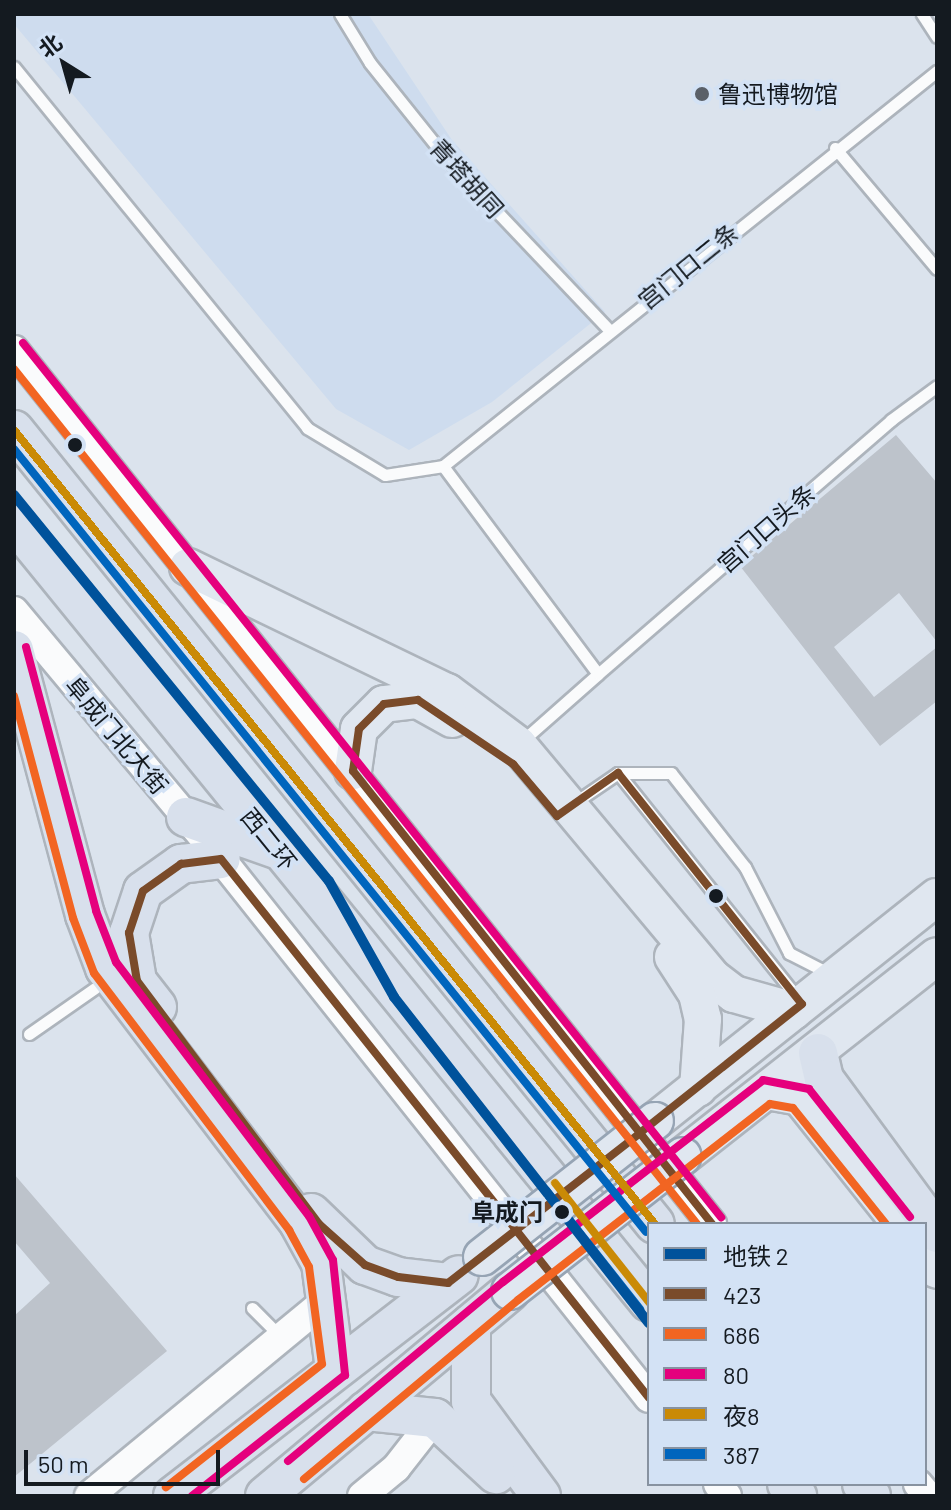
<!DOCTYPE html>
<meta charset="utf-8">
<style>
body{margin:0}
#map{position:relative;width:951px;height:1510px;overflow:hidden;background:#dbe3ed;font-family:Barlow,"Noto Sans SC",sans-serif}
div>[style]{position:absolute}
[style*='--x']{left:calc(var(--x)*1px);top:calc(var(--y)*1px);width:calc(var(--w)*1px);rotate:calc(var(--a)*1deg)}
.built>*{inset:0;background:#cedcee}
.building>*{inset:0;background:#bdc3cb}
.roads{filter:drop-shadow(2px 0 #adb4bc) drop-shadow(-2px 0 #adb4bc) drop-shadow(0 2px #adb4bc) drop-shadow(0 -2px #adb4bc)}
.service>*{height:11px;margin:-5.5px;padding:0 5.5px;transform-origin:5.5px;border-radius:5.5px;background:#fafbfc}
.tertiary>*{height:28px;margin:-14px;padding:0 14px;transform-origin:14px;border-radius:14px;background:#fafbfc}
.primary>*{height:36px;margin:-18px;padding:0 18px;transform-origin:18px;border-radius:18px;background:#e0e7f0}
.trunk>*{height:38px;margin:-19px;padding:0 19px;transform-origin:19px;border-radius:19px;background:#d8e0ec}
.bridges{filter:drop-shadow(2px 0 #96a4b4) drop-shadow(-2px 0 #96a4b4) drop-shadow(0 2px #96a4b4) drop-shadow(0 -2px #96a4b4)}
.primary-bridge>*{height:36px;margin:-18px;padding:0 18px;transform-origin:18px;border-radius:18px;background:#e0e7f0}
.bus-1>*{height:8px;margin:-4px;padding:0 4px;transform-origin:4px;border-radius:4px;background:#7a4b2a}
.bus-2>*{height:8px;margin:-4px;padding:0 4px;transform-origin:4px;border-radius:4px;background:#f26522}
.bus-3>*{height:8px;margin:-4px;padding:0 4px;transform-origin:4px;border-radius:4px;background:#e5007d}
.bus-4>*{height:8px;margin:-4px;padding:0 4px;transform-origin:4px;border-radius:4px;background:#ca8a06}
.bus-5>*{height:8px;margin:-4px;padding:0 4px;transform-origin:4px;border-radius:4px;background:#0065bd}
.metro-1>*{height:10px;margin:-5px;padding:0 5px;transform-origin:5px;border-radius:5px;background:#00529b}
.dots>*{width:22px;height:22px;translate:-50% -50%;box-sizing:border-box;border:4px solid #d3e2f5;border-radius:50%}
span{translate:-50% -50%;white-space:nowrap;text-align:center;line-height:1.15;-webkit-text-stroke:7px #d3e2f5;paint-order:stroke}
.poi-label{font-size:24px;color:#141a20}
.left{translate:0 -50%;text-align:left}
.street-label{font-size:24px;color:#141a20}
.stop-label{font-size:24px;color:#141a20;font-weight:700}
.right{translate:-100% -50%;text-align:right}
.frame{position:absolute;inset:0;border:16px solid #141a20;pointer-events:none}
.legend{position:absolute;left:647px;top:1222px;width:280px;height:264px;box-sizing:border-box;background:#d3e2f5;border:2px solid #8792a0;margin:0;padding:10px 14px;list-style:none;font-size:24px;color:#141a20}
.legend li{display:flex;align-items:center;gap:16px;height:40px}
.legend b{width:40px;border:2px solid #8792a0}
.north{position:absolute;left:24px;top:24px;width:80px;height:80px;-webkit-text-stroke:6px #d3e2f5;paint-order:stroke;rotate:323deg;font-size:22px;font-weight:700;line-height:32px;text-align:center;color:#141a20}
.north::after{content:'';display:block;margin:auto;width:28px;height:36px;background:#141a20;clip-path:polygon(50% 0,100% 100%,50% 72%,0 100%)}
.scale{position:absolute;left:24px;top:1450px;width:196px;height:36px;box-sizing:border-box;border:4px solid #141a20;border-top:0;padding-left:10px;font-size:24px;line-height:28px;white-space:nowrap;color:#141a20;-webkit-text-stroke:6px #d3e2f5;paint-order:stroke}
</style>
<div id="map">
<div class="built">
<div style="clip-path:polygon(14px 14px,368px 14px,452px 140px,605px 312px,492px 402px,409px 450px,336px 409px,14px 24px)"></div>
</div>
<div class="building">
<div style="clip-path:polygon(896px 435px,937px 483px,937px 642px,899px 593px,834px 647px,874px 697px,937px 647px,937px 701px,880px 746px,740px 566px)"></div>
<div style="clip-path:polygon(14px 1174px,167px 1351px,14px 1477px,14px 1316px,50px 1283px,14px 1241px)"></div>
</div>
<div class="roads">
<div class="service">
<div style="--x:340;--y:14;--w:57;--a:58.5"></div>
<div style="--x:370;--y:63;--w:123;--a:51.3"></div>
<div style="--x:447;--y:159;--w:236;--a:46.5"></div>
<div style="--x:922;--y:14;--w:27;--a:57"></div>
<div style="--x:14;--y:67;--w:465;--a:50.9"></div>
<div style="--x:307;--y:428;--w:91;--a:31.1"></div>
<div style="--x:385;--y:475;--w:59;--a:-8.8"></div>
<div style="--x:443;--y:466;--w:259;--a:53.3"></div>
<div style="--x:598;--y:674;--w:101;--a:138.6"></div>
<div style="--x:835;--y:148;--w:158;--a:49.9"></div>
<div style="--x:443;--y:466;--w:633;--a:-38.65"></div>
<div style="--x:598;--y:674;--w:388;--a:-40.9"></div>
<div style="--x:891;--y:420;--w:57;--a:-36.5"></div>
<div style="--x:618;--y:773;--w:292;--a:51.4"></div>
<div style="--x:574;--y:803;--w:53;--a:-34.3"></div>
<div style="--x:618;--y:773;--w:53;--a:0"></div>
<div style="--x:671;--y:773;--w:120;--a:51.8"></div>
<div style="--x:745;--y:867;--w:97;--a:62.9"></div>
<div style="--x:789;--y:953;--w:48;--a:27.1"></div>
<div style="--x:29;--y:1034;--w:80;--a:-34.9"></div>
<div style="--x:252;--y:1308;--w:40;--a:45"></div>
</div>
<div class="tertiary">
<div style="--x:14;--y:350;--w:1119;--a:51.39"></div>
<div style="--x:14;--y:611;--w:323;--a:50.1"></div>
<div style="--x:221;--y:859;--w:688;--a:51.55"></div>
<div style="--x:718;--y:1484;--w:15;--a:53"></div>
<div style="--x:918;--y:1484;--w:16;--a:50"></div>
<div style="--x:89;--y:1496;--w:310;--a:-39.5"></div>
<div style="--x:362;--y:1496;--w:44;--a:-39.5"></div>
<div style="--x:396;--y:1468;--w:63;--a:-52"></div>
</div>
<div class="primary">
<div style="--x:188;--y:567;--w:288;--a:25.8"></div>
<div style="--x:447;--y:692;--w:89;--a:36.7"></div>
<div style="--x:518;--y:745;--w:305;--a:50.1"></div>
<div style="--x:714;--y:979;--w:25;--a:37"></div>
<div style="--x:734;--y:994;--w:62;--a:15.8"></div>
<div style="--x:353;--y:771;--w:42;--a:-81.9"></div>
<div style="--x:359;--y:729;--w:35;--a:-45"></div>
<div style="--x:384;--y:704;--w:34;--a:-7"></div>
<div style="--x:418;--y:700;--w:39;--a:29"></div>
<div style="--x:673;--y:957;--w:44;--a:57"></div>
<div style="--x:697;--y:994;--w:26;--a:77"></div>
<div style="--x:703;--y:1019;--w:69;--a:94.1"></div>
<div style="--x:767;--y:1091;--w:34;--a:10"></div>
<div style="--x:800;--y:1097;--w:162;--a:51.5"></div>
<div style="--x:655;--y:1121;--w:360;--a:-38.5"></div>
<div style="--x:683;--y:1156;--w:323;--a:-38.2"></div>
<div style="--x:925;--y:1255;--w:19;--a:51"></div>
</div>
<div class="trunk">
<div style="--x:14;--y:430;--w:1020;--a:51.09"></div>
<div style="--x:14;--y:522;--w:1006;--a:50.85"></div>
<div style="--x:14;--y:650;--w:274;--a:75"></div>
<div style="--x:85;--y:915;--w:57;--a:69.3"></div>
<div style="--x:105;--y:968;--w:320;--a:52.7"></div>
<div style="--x:299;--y:1223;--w:46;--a:61.2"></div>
<div style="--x:321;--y:1263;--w:107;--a:82.5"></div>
<div style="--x:186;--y:817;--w:96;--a:19.6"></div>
<div style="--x:157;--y:1007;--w:33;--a:-128"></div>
<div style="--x:137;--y:981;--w:49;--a:-99.5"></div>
<div style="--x:129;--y:933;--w:44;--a:-71.6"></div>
<div style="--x:143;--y:891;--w:47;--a:-35.4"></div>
<div style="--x:181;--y:864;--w:40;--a:-7.1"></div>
<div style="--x:818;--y:1053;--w:27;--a:77"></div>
<div style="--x:824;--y:1079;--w:191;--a:53.7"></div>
<div style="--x:311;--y:1213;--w:75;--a:43.9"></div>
<div style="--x:365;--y:1265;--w:35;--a:20"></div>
<div style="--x:398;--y:1277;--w:50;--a:6.8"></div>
<div style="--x:471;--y:1324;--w:77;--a:90"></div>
<div style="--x:471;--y:1401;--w:118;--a:53.6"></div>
<div style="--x:366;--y:1411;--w:69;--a:5.8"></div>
<div style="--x:435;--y:1418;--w:83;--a:42.6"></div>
<div style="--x:787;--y:1484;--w:16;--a:50"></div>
<div style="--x:862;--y:1484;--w:15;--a:53"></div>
<div style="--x:173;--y:1496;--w:361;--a:-37.7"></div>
<div style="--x:265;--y:1496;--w:319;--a:-39.9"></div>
</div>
</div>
<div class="bridges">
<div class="primary-bridge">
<div style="--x:482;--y:1257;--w:220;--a:-38.2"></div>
<div style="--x:510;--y:1291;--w:219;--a:-38"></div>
</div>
</div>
<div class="bus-1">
<div style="--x:418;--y:700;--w:115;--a:34"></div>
<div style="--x:513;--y:764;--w:68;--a:49.8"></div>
<div style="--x:557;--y:816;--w:75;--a:-35.2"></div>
<div style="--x:618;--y:773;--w:295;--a:51.5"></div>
<div style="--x:802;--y:1004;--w:207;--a:141.5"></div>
<div style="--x:640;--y:1133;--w:462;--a:-128.4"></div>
<div style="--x:353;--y:771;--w:42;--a:-81.9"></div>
<div style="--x:359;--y:729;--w:35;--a:-45"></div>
<div style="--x:384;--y:704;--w:34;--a:-7"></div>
<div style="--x:221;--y:859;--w:474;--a:51.5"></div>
<div style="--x:516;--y:1230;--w:86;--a:142.1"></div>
<div style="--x:448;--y:1283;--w:50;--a:-173.2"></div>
<div style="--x:398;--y:1277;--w:35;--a:-160"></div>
<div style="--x:365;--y:1265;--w:62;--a:-138.3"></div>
<div style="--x:319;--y:1224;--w:304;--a:-126.8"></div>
<div style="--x:137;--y:981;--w:49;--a:-99.5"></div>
<div style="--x:129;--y:933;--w:44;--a:-71.6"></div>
<div style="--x:143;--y:891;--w:47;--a:-35.4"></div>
<div style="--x:181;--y:864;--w:40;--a:-7.1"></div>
<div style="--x:640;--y:1133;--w:116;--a:51.6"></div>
<div style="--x:516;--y:1230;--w:214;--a:51.6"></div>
<div style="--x:516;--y:1230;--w:157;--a:-38"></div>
</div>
<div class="bus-2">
<div style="--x:14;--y:369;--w:1094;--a:51.38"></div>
<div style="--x:14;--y:696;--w:230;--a:75.1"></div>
<div style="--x:73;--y:918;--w:59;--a:69.1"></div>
<div style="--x:94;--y:973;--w:323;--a:52.8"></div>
<div style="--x:289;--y:1230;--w:42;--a:61.6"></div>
<div style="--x:309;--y:1267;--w:98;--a:82.4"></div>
<div style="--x:322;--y:1364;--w:199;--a:141.7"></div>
<div style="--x:304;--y:1479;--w:279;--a:-39.9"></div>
<div style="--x:518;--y:1300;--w:319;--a:-37.9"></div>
<div style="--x:770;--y:1104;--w:23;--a:10"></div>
<div style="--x:793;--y:1108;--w:149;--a:51.3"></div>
</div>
<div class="bus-3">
<div style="--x:23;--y:343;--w:1119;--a:51.39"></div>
<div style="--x:26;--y:647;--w:273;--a:75.1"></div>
<div style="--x:96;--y:911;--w:55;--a:68.6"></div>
<div style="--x:116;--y:962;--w:319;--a:52.8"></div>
<div style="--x:309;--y:1216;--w:50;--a:61.4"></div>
<div style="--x:333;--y:1260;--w:116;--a:84"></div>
<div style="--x:345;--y:1375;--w:195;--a:141.7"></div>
<div style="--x:288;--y:1461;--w:280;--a:-39.8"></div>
<div style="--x:503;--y:1282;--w:329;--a:-37.8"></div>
<div style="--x:763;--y:1080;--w:47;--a:11.1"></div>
<div style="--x:809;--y:1089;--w:163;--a:51.7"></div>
</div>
<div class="bus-4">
<div style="--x:14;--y:430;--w:1020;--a:51.09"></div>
<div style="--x:555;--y:1183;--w:152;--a:51.7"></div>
</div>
<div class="bus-5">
<div style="--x:14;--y:449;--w:1006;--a:51.09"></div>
<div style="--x:546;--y:1190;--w:152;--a:51.7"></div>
</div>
<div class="metro-1">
<div style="--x:14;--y:495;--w:498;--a:50.8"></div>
<div style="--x:329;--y:881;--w:133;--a:60.7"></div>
<div style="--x:394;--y:997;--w:414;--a:52"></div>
</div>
<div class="dots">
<div style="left:702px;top:94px;background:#5a6068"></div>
<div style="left:75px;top:445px;background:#141a20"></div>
<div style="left:716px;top:896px;background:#141a20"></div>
<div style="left:562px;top:1212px;background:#141a20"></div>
</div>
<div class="poi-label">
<span class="left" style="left:718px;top:94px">鲁迅博物馆</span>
</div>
<div class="street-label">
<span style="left:467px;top:178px;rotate:48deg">青塔胡同</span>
<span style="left:688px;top:266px;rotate:-39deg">宫门口二条</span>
<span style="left:766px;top:528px;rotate:-41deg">宫门口头条</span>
<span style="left:117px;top:735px;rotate:50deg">阜成门北大街</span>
<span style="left:269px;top:839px;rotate:51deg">西二环</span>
</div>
<div class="stop-label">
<span class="right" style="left:543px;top:1212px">阜成门</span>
</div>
<div class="frame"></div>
<ul class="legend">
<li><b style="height:10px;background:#00529b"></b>地铁 2</li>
<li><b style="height:10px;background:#7a4b2a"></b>423</li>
<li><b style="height:10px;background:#f26522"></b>686</li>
<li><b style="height:10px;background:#e5007d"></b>80</li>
<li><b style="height:10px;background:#ca8a06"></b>夜8</li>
<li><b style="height:10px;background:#0065bd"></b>387</li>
</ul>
<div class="north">北</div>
<div class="scale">50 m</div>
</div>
